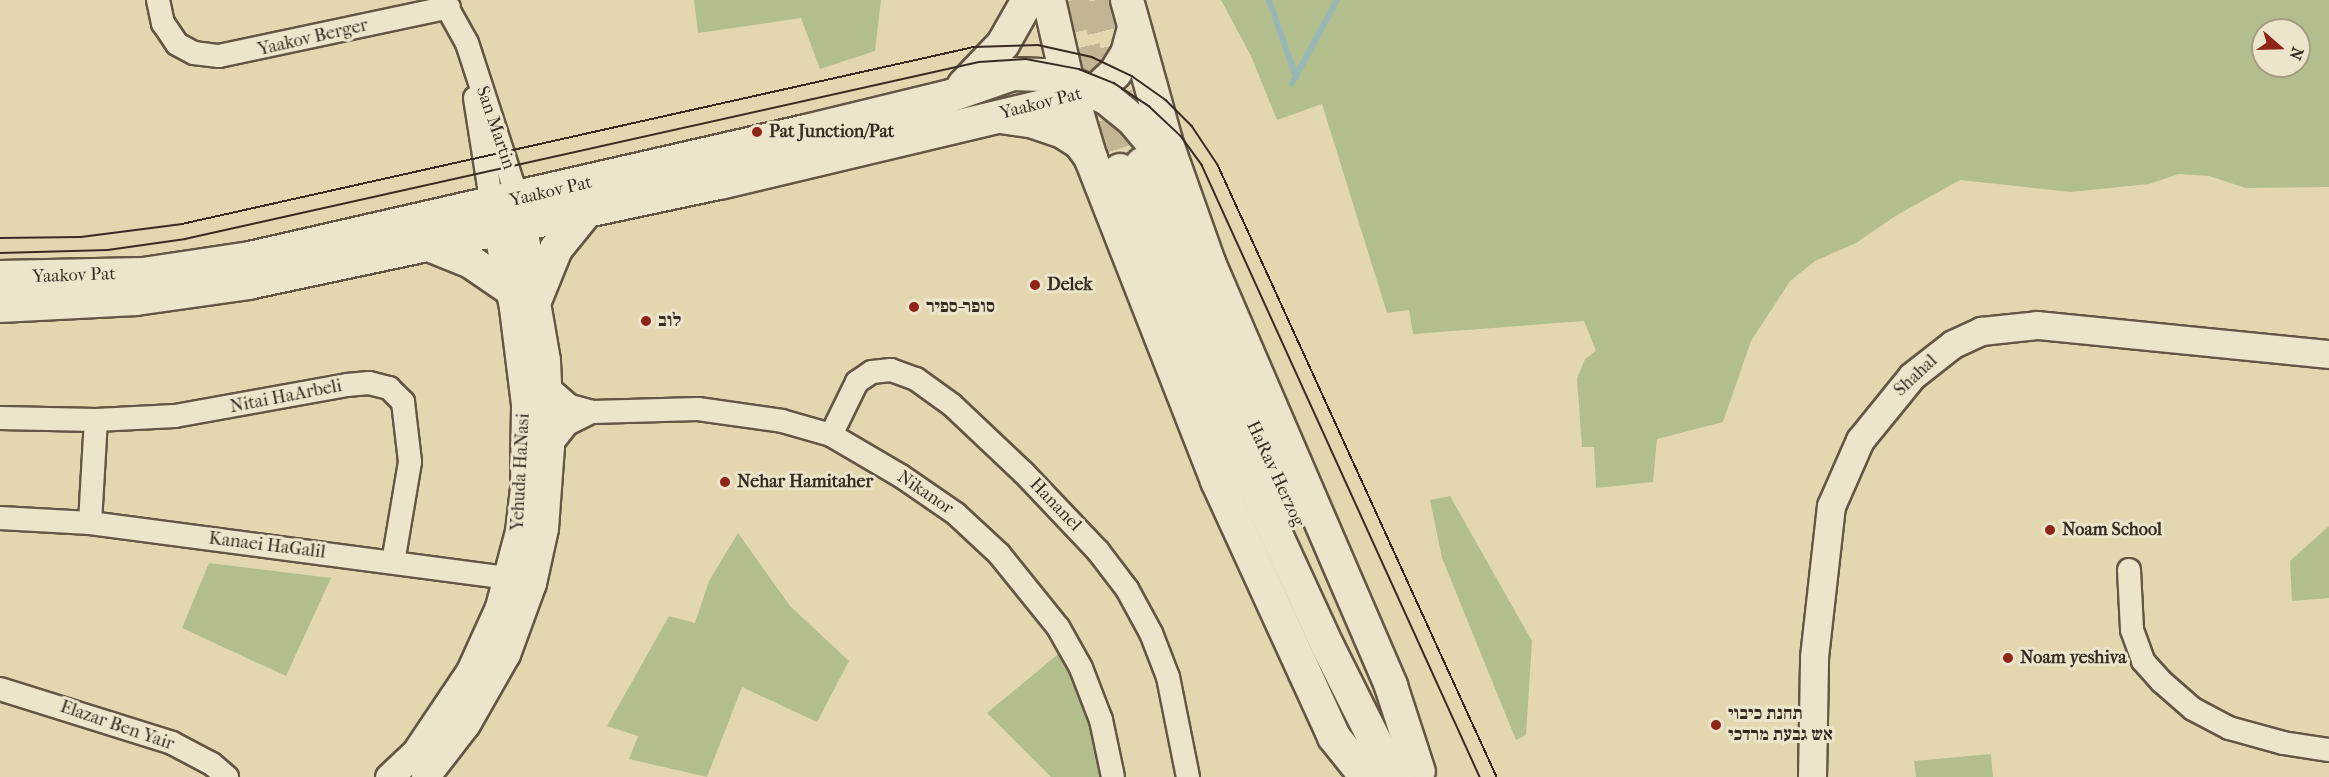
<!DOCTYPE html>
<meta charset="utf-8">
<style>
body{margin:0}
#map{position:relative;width:2329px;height:777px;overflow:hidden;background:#e3d7af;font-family:"IM FELL French Canon","Frank Ruhl Libre",serif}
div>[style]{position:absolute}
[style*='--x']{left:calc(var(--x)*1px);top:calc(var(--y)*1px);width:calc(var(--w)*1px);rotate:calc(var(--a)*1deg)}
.green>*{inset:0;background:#b2bf8c}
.stream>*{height:6px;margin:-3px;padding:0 3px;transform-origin:3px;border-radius:3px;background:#99b7b5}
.secondary-tunnel>*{height:32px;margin-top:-16px;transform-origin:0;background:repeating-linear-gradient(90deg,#c1b593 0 32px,transparent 0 48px)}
.roads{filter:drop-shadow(2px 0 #645645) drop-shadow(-2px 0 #645645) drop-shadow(0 2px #645645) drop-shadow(0 -2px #645645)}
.minor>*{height:22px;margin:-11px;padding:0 11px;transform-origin:11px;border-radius:11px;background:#ede5cb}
.tertiary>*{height:27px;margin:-13.5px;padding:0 13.5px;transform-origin:13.5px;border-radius:13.5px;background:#ede5cb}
.secondary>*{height:32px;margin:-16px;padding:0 16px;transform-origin:16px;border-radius:16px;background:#ede5cb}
.tram>*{height:1.5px;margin:-0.75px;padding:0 0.75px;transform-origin:0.75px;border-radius:0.75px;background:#392b22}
.dots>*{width:16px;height:16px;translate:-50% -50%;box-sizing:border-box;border:3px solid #ede5cb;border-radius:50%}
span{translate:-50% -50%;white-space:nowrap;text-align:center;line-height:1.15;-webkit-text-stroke:6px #ede5cb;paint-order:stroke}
.street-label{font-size:18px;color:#392b22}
.poi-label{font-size:18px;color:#392b22;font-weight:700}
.left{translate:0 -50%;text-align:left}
.north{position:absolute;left:2251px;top:18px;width:60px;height:60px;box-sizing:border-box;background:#ede5cb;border:2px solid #a59b87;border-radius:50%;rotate:110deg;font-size:16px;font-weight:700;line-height:24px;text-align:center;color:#392b22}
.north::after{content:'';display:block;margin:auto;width:21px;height:27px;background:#8f2418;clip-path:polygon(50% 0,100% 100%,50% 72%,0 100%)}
</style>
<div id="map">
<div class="green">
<div style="clip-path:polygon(694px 0,881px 0,875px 51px,820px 69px,801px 18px,698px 33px)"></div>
<div style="clip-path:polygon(evenodd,1221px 0,2329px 0,2329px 187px,2246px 188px,2209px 176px,2179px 174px,2149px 184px,2070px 192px,1960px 180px,1897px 215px,1856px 243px,1815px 261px,1790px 281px,1751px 341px,1723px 422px,1657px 439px,1653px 482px,1596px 488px,1594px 447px,1582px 447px,1577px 379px,1585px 359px,1596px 351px,1584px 321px,1413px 334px,1409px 310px,1387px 313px,1322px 104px,1277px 120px,1251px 56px,1221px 0,2263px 30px,2299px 30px,2299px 66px,2263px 66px,2263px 30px)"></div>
<div style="clip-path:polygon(1450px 496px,1532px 641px,1526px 735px,1516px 740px,1442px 558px,1430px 500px)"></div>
<div style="clip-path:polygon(2329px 526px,2329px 598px,2292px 601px,2290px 561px)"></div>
<div style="clip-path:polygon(738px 533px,790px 606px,849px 661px,817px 722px,742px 687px,707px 777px,629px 759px,638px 736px,607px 726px,669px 616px,695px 623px,709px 581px)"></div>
<div style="clip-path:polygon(209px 563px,331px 578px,286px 676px,182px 628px)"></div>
<div style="clip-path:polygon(1063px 650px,1089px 708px,1106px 777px,1051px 777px,987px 713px)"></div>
<div style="clip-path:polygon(1991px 754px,1993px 777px,1916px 777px,1914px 761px)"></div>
</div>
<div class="stream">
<div style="--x:1269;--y:0;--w:82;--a:70.7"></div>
<div style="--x:1292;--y:83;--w:94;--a:-61.5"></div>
</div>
<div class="secondary-tunnel">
<div style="--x:1073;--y:0;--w:76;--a:77.1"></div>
<div style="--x:1090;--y:74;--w:101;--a:72.6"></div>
<div style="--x:1096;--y:0;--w:98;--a:76.4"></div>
</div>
<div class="roads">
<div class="minor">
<div style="--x:158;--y:0;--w:24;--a:78"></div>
<div style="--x:163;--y:23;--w:25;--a:56"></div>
<div style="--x:177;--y:44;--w:19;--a:28"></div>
<div style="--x:194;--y:53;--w:25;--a:7"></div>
<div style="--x:219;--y:56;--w:235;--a:-12"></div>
<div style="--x:443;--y:0;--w:49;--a:60.8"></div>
<div style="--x:467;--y:43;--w:165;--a:72"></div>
<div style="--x:475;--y:98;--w:108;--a:81"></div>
<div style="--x:548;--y:387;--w:29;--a:41"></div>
<div style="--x:570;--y:406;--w:23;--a:15"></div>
<div style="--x:592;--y:412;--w:106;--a:-1.6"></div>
<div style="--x:698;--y:409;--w:85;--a:8.1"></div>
<div style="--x:782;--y:421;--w:51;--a:15.9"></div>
<div style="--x:831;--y:435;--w:81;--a:30.4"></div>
<div style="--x:901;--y:476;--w:67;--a:34.6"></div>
<div style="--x:956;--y:514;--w:59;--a:42.9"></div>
<div style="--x:999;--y:554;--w:94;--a:51.1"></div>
<div style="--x:1058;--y:627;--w:47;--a:60.7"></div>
<div style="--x:1081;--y:668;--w:56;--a:69"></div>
<div style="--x:1101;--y:720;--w:58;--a:78.1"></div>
<div style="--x:0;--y:418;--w:96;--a:1.2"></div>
<div style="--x:96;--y:420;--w:79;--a:-2.9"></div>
<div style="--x:175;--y:416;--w:175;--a:-10.2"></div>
<div style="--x:347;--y:385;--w:22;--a:-5"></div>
<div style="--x:369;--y:383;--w:21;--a:14"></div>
<div style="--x:389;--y:388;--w:20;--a:45"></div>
<div style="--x:403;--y:402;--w:60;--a:83.3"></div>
<div style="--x:410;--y:462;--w:101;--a:99.6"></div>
<div style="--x:831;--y:435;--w:59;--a:-63.9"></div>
<div style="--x:857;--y:382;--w:18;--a:-34"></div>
<div style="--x:872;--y:372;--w:19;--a:-6"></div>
<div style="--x:891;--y:370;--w:27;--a:20"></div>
<div style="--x:916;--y:379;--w:44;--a:35.8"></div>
<div style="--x:952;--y:405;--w:99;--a:43.4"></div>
<div style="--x:1024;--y:473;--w:108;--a:46.5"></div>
<div style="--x:1098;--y:551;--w:48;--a:52.7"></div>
<div style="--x:1127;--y:589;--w:50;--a:61.4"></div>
<div style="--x:1151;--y:633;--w:47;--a:68.9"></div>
<div style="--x:1168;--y:677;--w:102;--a:78.7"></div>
<div style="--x:550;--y:446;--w:28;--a:-52"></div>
<div style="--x:567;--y:424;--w:28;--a:-26"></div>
<div style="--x:0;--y:518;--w:90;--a:3.2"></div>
<div style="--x:90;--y:523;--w:437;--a:7.5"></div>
<div style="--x:90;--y:523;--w:103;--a:-86.7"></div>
<div style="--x:2129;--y:570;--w:60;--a:87.1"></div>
<div style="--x:2132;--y:630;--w:33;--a:70"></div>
<div style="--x:2143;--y:661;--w:28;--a:48"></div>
<div style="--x:2162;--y:682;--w:41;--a:41.1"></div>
<div style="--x:2193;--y:709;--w:41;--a:27.8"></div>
<div style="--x:2229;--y:728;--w:56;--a:15.5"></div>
<div style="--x:2283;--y:743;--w:47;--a:8.7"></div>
<div style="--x:0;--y:689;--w:180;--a:17.4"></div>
<div style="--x:172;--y:743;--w:45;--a:27.7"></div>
<div style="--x:212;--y:764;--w:20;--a:41"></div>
</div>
<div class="tertiary">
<div style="--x:389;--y:777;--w:35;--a:-43"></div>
<div style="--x:415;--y:753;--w:99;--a:-56.1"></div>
<div style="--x:470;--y:671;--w:70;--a:-65.6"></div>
<div style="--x:499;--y:607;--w:79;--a:-75.3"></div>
<div style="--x:519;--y:531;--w:43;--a:-83.4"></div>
<div style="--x:524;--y:488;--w:84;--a:-89.3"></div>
<div style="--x:525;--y:404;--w:98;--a:-97.1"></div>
<div style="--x:513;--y:307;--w:99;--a:-101.7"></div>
<div style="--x:425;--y:777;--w:67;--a:-52.3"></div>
<div style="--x:466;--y:724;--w:81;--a:-60.3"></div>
<div style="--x:506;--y:654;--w:76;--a:-69.9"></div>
<div style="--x:532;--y:583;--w:56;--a:-77.7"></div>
<div style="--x:544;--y:528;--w:82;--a:-85.8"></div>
<div style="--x:550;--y:446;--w:86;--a:-92.7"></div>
<div style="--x:546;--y:360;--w:158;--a:-99.8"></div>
<div style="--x:1812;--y:777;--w:120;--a:-89"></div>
<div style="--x:1814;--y:657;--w:152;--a:-83.6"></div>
<div style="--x:1831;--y:506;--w:72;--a:-66.3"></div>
<div style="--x:1860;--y:440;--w:82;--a:-50.9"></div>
<div style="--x:1912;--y:376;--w:52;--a:-38"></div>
<div style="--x:1953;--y:344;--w:31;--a:-25"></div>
<div style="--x:1981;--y:331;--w:56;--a:-6.1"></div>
<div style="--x:2037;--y:325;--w:293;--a:5.7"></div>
</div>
<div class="secondary">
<div style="--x:1049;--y:0;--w:81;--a:77.2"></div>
<div style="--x:1067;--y:79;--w:84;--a:73.3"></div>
<div style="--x:1091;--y:159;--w:346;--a:68.6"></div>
<div style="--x:1217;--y:481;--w:281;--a:65.4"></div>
<div style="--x:1334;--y:737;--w:51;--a:51.3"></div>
<div style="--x:1127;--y:0;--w:146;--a:74.5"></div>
<div style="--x:1166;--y:141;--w:132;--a:70.5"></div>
<div style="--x:1210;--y:265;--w:458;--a:66.7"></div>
<div style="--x:1391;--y:686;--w:90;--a:72"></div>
<div style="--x:964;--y:85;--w:57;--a:-46.4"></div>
<div style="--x:1003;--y:44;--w:51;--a:-60.4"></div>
<div style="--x:1007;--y:118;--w:27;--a:8"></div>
<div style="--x:1034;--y:122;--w:31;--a:19"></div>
<div style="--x:1063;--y:132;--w:20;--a:33"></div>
<div style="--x:1080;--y:143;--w:19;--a:54"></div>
<div style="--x:1142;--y:164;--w:136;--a:68.9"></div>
<div style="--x:1191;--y:291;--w:240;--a:65.4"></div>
<div style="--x:1120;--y:170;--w:150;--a:69.3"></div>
<div style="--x:1173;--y:310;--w:371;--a:65.3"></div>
<div style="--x:1328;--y:647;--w:145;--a:63.4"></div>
<div style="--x:431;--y:246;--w:43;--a:21.8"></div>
<div style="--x:471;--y:262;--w:46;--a:34.4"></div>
<div style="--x:0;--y:277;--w:143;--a:-1.2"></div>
<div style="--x:143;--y:274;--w:108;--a:-8.5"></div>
<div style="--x:250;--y:258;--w:570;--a:-12.87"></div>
<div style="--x:806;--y:131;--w:145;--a:-13.6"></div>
<div style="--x:947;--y:97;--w:70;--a:-19.2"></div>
<div style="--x:1013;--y:74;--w:37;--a:2"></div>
<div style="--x:1050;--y:75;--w:61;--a:22.3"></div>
<div style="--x:1106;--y:98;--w:35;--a:39"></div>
<div style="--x:1133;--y:120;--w:64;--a:50.1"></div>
<div style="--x:537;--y:296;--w:51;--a:-68"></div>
<div style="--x:556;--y:249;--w:46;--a:-51.1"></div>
<div style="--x:0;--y:306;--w:136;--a:-2.9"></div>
<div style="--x:136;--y:299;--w:113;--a:-8.1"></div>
<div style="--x:248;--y:283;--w:482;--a:-12"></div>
<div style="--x:720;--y:183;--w:362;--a:-13.4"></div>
<div style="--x:1072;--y:99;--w:30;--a:-23"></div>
<div style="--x:1100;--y:87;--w:21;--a:-43"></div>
<div style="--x:1115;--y:73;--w:22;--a:-58"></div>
<div style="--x:1127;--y:54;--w:27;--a:-75"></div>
</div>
</div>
<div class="tram">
<div style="--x:0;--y:238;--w:81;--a:-0.7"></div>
<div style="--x:81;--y:237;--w:102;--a:-7.3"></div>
<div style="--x:182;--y:224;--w:812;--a:-12.6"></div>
<div style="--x:974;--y:47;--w:64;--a:-1.8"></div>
<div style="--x:1038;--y:45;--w:55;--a:12.5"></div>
<div style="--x:1092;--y:57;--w:44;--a:25.4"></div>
<div style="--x:1132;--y:76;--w:42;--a:35.2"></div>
<div style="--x:1166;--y:100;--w:37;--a:45"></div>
<div style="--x:1192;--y:126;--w:47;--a:56.3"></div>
<div style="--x:1218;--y:165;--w:673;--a:65.49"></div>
<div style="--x:0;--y:253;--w:108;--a:-1.6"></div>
<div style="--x:108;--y:250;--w:78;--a:-8.1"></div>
<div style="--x:185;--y:239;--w:813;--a:-12.57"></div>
<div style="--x:979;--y:62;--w:47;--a:-3.7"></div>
<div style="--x:1026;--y:59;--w:54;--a:10.7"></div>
<div style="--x:1079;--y:69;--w:38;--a:22"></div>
<div style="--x:1114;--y:83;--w:42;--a:33.3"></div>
<div style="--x:1149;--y:106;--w:44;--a:43.2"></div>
<div style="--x:1181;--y:136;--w:36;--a:54"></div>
<div style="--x:1202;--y:165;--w:672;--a:65.57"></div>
</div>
<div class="dots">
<div style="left:757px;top:132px;background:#8f2418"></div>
<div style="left:1035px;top:285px;background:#8f2418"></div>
<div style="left:914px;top:307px;background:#8f2418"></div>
<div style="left:646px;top:321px;background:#8f2418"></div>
<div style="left:725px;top:482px;background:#8f2418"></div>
<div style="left:2050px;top:530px;background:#8f2418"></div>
<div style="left:2008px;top:658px;background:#8f2418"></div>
<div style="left:1716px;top:725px;background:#8f2418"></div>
</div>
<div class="street-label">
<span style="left:313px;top:38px;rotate:-13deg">Yaakov Berger</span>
<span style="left:1041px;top:104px;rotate:-14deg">Yaakov Pat</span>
<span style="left:495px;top:128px;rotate:71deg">San Martin</span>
<span style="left:551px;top:192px;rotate:-13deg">Yaakov Pat</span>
<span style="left:74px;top:276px;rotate:-2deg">Yaakov Pat</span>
<span style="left:1916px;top:376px;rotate:-43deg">Shahal</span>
<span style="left:286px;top:397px;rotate:-11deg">Nitai HaArbeli</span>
<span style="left:521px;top:472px;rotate:-87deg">Yehuda HaNasi</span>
<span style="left:1275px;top:474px;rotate:65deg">HaRav Herzog</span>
<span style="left:925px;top:493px;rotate:34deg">Nikanor</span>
<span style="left:1055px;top:505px;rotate:46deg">Hananel</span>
<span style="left:267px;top:546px;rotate:7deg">Kanaei HaGalil</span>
<span style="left:117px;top:726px;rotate:19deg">Elazar Ben Yair</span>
</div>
<div class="poi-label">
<span class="left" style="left:769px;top:132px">Pat Junction/Pat</span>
<span class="left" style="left:1047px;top:285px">Delek</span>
<span class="left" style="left:926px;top:307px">סופר-ספיר</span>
<span class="left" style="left:658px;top:321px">לוב</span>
<span class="left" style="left:737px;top:482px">Nehar Hamitaher</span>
<span class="left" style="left:2062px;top:530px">Noam School</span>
<span class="left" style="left:2020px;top:658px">Noam yeshiva</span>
<span class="left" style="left:1728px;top:725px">תחנת כיבוי<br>אש גבעת מרדכי</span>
</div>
<div class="north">N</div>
</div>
